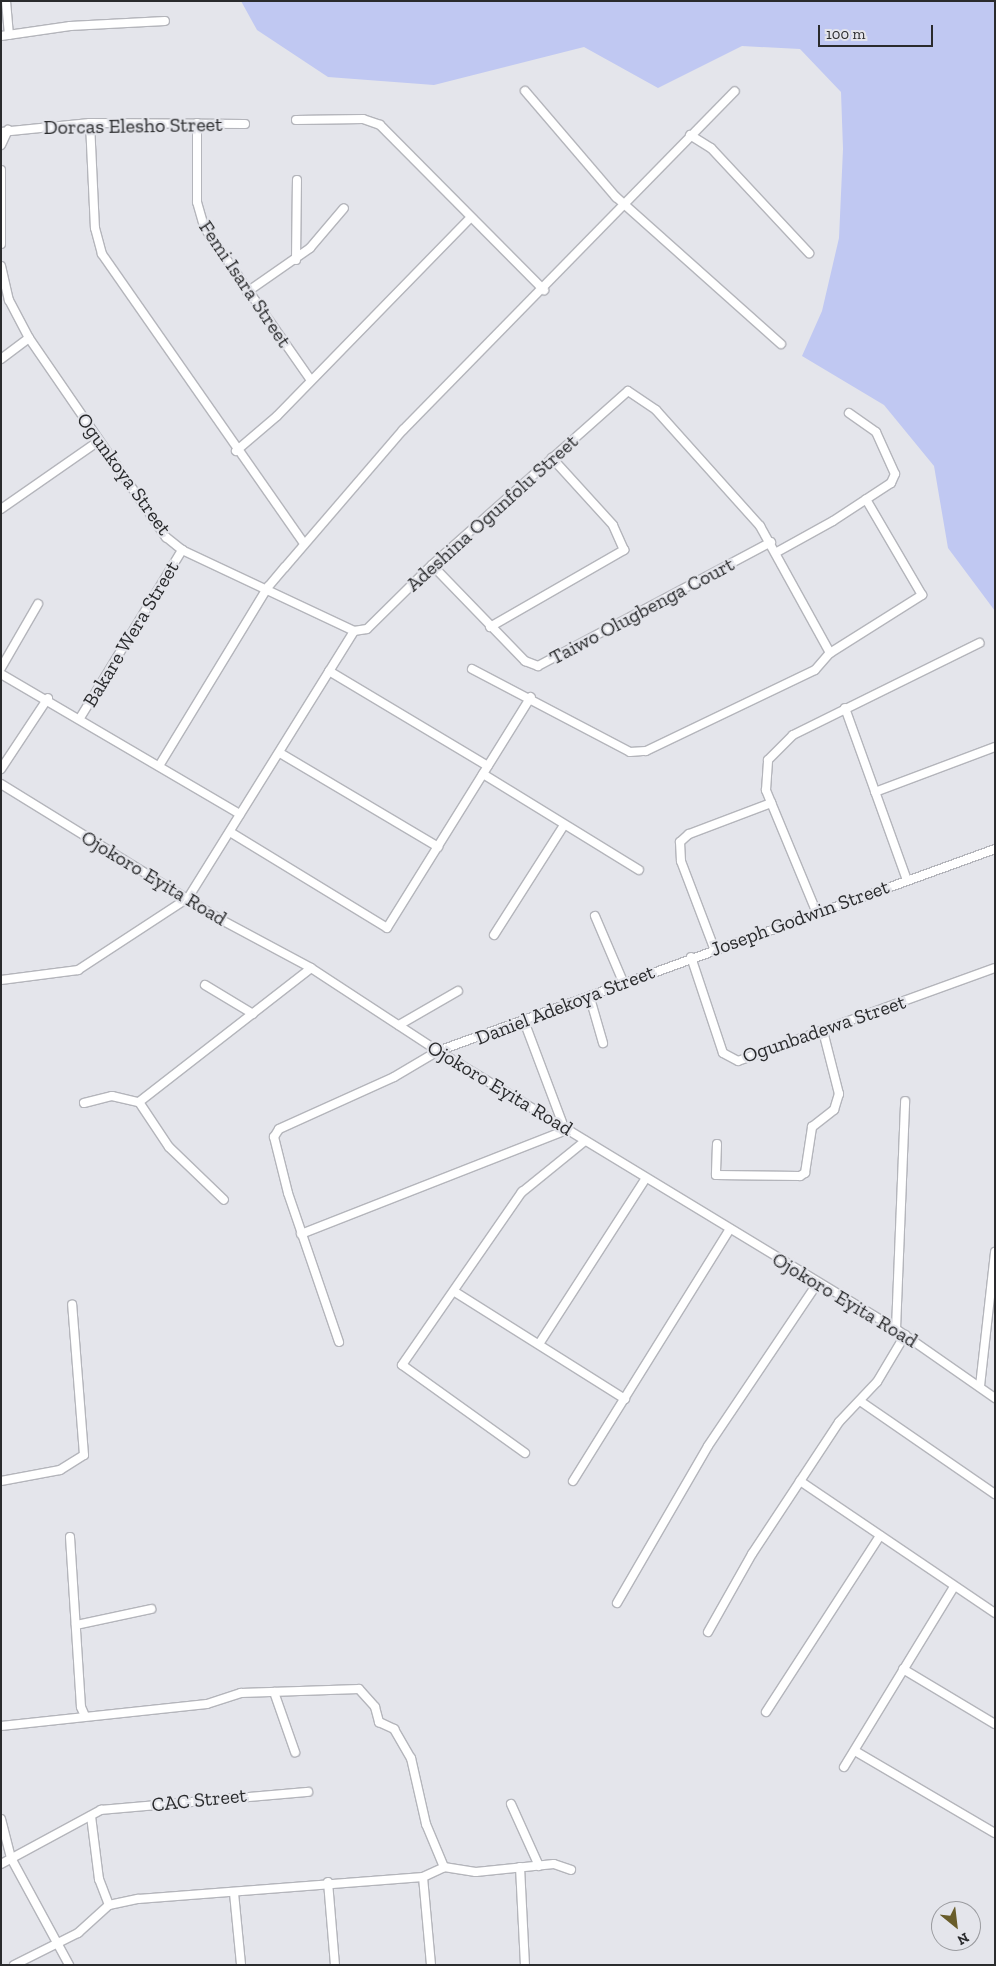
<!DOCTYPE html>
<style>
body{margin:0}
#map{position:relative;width:996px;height:1966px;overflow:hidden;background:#e4e5eb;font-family:"Zilla Slab",serif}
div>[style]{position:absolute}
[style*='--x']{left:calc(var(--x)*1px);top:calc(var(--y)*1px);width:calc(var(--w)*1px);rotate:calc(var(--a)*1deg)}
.green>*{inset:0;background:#c0c8f2}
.roads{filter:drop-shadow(1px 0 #b4b5bb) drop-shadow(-1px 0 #b4b5bb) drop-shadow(0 1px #b4b5bb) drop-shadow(0 -1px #b4b5bb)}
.street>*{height:8px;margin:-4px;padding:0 4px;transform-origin:4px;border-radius:4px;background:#fff}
span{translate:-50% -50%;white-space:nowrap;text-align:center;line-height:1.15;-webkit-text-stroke:4.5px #e4e5eb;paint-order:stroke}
.street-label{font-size:20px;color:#2a2b2d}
.frame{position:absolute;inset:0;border:2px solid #2a2b2d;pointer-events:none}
.north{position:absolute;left:931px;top:1901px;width:50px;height:50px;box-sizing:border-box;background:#e4e5eb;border:1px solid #9a9b9f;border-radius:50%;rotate:151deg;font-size:14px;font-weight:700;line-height:20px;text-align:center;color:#2a2b2d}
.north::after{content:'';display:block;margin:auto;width:18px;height:22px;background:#695d2a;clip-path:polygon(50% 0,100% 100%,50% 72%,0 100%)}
.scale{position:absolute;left:818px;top:25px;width:115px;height:22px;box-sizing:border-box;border:2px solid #2a2b2d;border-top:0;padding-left:6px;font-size:15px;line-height:18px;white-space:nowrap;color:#2a2b2d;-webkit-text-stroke:4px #e4e5eb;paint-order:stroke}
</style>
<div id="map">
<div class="green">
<div style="clip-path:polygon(241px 1px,995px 1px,995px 611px,948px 548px,934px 466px,884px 405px,802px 356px,822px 311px,839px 238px,843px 149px,841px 92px,800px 49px,742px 46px,658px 88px,584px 47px,434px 85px,328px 77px,257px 30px)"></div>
</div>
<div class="roads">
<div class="street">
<div style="--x:6;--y:1;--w:34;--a:85"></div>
<div style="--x:1;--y:36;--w:70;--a:-8.2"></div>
<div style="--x:70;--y:26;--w:95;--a:-3"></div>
<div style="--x:525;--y:91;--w:140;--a:49.4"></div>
<div style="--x:616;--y:197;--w:221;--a:41.7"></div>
<div style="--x:296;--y:120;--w:67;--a:-0.9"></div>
<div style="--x:363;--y:119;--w:18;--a:19"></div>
<div style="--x:380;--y:125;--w:233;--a:45.2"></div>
<div style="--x:90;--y:123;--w:105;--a:87.3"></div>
<div style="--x:95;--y:228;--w:27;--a:75"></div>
<div style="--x:102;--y:254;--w:353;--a:55.1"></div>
<div style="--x:197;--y:123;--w:79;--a:90"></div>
<div style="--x:197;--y:202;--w:26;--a:74"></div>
<div style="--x:204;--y:227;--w:185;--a:55.1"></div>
<div style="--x:1;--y:132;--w:89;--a:-5.8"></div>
<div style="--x:90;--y:123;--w:155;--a:0.4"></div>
<div style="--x:690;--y:135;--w:25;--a:32"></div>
<div style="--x:711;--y:148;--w:144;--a:47"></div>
<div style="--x:1;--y:145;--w:17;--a:-65"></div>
<div style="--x:1;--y:170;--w:74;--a:90"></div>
<div style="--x:296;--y:260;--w:80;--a:-89.3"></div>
<div style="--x:1;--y:266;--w:35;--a:77"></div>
<div style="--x:9;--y:300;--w:43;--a:62.2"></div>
<div style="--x:29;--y:338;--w:242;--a:55.5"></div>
<div style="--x:166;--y:537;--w:21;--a:39"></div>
<div style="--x:182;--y:550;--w:190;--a:25.2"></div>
<div style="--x:247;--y:292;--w:77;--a:-34.9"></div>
<div style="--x:310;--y:248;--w:52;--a:-49.6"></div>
<div style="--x:1;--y:359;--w:35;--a:-37"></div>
<div style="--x:236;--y:451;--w:54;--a:-40.5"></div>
<div style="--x:277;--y:416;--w:277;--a:-45.7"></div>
<div style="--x:1;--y:509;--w:119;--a:-34.8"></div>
<div style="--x:777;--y:552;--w:64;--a:-29"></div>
<div style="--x:833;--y:521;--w:69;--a:-33.2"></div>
<div style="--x:891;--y:483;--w:10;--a:-66"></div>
<div style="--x:895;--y:474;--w:46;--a:-114.3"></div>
<div style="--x:876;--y:432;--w:33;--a:-145"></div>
<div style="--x:432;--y:565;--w:134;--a:45.9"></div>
<div style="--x:525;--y:661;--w:14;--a:21"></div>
<div style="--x:538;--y:666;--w:264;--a:-28"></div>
<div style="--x:490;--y:627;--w:155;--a:-29.9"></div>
<div style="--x:624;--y:550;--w:27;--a:-114"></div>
<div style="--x:613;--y:525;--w:91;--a:-132.3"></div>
<div style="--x:354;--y:631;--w:13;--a:-9"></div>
<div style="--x:367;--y:629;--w:91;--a:-44.6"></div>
<div style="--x:432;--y:565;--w:262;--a:-41.6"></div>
<div style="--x:628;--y:391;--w:34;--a:34"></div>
<div style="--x:656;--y:410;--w:156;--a:48.1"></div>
<div style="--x:760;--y:526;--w:145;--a:61.1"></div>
<div style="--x:1;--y:668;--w:74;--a:-60"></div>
<div style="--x:472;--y:669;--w:178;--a:27.7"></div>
<div style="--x:630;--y:752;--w:16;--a:-4"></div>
<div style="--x:646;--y:751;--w:187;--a:-25.6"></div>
<div style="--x:815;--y:670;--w:23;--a:-49"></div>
<div style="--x:830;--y:653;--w:109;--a:-32.2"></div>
<div style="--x:922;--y:595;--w:111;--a:-120.3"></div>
<div style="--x:329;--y:671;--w:185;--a:30.9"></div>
<div style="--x:1;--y:674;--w:277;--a:30.4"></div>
<div style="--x:845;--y:708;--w:183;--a:70.2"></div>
<div style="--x:80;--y:718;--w:197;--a:-58.7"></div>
<div style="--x:280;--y:753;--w:184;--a:30.7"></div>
<div style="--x:159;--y:766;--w:210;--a:-58.7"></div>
<div style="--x:268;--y:587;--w:26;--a:-50"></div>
<div style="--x:285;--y:567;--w:181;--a:-49.3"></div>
<div style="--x:403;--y:430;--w:474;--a:-45.6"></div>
<div style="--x:1;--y:769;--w:85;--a:-56.5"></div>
<div style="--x:483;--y:774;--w:183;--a:31.6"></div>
<div style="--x:1;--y:784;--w:253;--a:31.7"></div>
<div style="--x:216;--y:917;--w:108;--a:28.2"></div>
<div style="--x:311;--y:968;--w:152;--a:33.2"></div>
<div style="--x:438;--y:1051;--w:536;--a:31.26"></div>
<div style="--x:896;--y:1329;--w:121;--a:34.9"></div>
<div style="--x:875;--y:792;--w:128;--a:-20.6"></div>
<div style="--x:230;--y:832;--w:184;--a:31.4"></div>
<div style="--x:387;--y:928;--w:272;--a:-58.1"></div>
<div style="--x:188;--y:898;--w:314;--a:-58.1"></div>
<div style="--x:816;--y:911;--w:131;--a:-112.5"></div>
<div style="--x:766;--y:790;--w:30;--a:-86"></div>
<div style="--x:768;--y:760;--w:35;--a:-45"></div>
<div style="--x:793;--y:735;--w:208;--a:-26.3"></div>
<div style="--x:595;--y:916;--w:74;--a:66.9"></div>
<div style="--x:494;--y:935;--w:130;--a:-57.5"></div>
<div style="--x:714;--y:948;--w:93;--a:-110.8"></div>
<div style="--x:681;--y:861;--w:19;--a:-93"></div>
<div style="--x:680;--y:842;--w:12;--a:-42"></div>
<div style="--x:689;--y:834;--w:88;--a:-20.7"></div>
<div style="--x:691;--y:957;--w:101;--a:71.6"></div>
<div style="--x:723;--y:1053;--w:17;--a:28"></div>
<div style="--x:738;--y:1061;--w:273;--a:-19.9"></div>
<div style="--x:1;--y:980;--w:78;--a:-7.4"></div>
<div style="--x:78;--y:970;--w:131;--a:-33.2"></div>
<div style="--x:205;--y:985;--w:56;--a:31.1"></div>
<div style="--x:590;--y:998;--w:47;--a:73.9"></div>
<div style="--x:524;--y:1021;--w:111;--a:69.4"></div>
<div style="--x:399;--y:1025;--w:68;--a:-30"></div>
<div style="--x:139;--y:1102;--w:218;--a:-37.9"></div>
<div style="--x:84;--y:1103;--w:29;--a:-14"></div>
<div style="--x:112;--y:1096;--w:28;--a:13"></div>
<div style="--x:139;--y:1102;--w:54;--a:56.3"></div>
<div style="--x:169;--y:1147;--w:76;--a:43.9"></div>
<div style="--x:717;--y:1144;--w:31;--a:92"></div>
<div style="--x:716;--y:1175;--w:84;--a:0.7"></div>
<div style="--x:800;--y:1176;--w:6;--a:-31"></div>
<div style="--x:805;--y:1173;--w:47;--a:-81.3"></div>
<div style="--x:812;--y:1127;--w:28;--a:-38"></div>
<div style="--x:834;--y:1110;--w:17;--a:-73"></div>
<div style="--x:839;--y:1094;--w:65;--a:-104.3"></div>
<div style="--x:301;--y:1234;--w:288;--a:-21.4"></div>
<div style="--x:455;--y:1292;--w:201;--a:32.2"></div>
<div style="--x:896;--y:1329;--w:228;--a:-87.7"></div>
<div style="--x:339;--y:1342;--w:157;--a:-108.9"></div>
<div style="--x:288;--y:1193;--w:58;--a:-104"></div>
<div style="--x:274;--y:1137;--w:9;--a:-58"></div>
<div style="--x:279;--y:1129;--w:126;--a:-24.3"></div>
<div style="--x:394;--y:1077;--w:51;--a:-30.6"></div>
<div style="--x:438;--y:1051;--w:592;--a:-19.93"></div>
<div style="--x:539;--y:1344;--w:197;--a:-57.2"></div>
<div style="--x:980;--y:1386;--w:135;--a:-83.6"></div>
<div style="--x:860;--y:1401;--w:164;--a:34.6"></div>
<div style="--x:525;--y:1453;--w:151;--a:-144.4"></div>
<div style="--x:402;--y:1365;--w:211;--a:-55.3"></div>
<div style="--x:522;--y:1192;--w:81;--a:-39"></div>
<div style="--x:1;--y:1481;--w:60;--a:-10.6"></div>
<div style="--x:60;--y:1470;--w:28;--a:-32"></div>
<div style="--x:84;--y:1455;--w:151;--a:-94.5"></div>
<div style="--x:573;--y:1481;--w:297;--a:-58.1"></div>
<div style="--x:800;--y:1481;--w:235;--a:34.1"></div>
<div style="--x:70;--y:1537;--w:170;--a:86.3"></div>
<div style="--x:81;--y:1707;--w:10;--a:66"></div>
<div style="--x:617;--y:1603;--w:181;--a:-59.9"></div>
<div style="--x:708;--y:1446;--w:195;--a:-56.1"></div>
<div style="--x:76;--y:1625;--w:77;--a:-12"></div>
<div style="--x:708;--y:1632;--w:90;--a:-60.6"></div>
<div style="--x:752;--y:1554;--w:158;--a:-56.6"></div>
<div style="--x:839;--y:1422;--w:55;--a:-46.5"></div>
<div style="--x:877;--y:1382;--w:55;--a:-59.2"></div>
<div style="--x:903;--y:1669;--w:107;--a:30.9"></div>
<div style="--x:274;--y:1692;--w:64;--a:70.7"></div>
<div style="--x:766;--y:1712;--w:210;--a:-57.1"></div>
<div style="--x:1;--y:1726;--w:207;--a:-6.1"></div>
<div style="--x:207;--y:1704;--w:36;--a:-18"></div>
<div style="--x:241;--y:1693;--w:118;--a:-1.9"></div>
<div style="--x:359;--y:1689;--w:24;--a:48"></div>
<div style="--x:375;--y:1707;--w:16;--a:75"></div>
<div style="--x:379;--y:1722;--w:17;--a:25"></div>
<div style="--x:394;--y:1729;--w:34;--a:60"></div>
<div style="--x:411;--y:1758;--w:68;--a:77.2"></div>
<div style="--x:426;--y:1824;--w:47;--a:67.3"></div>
<div style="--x:855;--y:1751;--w:162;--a:30.4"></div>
<div style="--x:844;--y:1767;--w:211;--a:-58.6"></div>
<div style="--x:511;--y:1804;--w:68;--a:65.7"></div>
<div style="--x:91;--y:1816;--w:64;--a:82.8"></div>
<div style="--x:99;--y:1879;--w:28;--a:69"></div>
<div style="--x:1;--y:1819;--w:40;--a:75.6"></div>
<div style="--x:11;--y:1858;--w:122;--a:61.5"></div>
<div style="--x:1;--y:1864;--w:114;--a:-28.4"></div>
<div style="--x:101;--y:1810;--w:208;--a:-5"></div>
<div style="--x:520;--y:1867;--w:98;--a:87.1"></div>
<div style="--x:423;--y:1877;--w:88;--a:84.8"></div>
<div style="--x:328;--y:1882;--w:83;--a:85.2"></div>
<div style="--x:234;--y:1893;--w:72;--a:84.4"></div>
<div style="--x:14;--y:1965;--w:72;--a:-26.6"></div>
<div style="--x:78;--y:1933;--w:42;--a:-42.1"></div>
<div style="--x:109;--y:1905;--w:30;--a:-12"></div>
<div style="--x:138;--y:1899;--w:286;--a:-4.4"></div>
<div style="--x:423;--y:1877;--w:23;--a:-25"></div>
<div style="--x:444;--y:1867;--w:32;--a:9"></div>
<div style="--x:476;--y:1872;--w:78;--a:-5.9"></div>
<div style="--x:554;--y:1864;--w:18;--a:19"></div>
</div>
</div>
<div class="street-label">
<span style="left:133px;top:126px;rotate:-1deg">Dorcas Elesho Street</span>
<span style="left:245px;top:284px;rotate:56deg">Femi Isara Street</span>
<span style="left:124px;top:474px;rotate:54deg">Ogunkoya Street</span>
<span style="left:492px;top:513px;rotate:-42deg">Adeshina Ogunfolu Street</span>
<span style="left:642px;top:611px;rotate:-28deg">Taiwo Olugbenga Court</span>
<span style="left:131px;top:634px;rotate:-59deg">Bakare Wera Street</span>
<span style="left:154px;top:878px;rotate:31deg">Ojokoro Eyita Road</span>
<span style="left:800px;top:918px;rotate:-20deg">Joseph Godwin Street</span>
<span style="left:565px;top:1005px;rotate:-21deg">Daniel Adekoya Street</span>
<span style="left:824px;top:1029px;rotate:-19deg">Ogunbadewa Street</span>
<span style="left:500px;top:1088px;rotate:31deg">Ojokoro Eyita Road</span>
<span style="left:845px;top:1300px;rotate:31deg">Ojokoro Eyita Road</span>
<span style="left:199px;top:1800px;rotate:-6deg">CAC Street</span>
</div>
<div class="frame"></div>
<div class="north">N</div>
<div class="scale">100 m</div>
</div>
